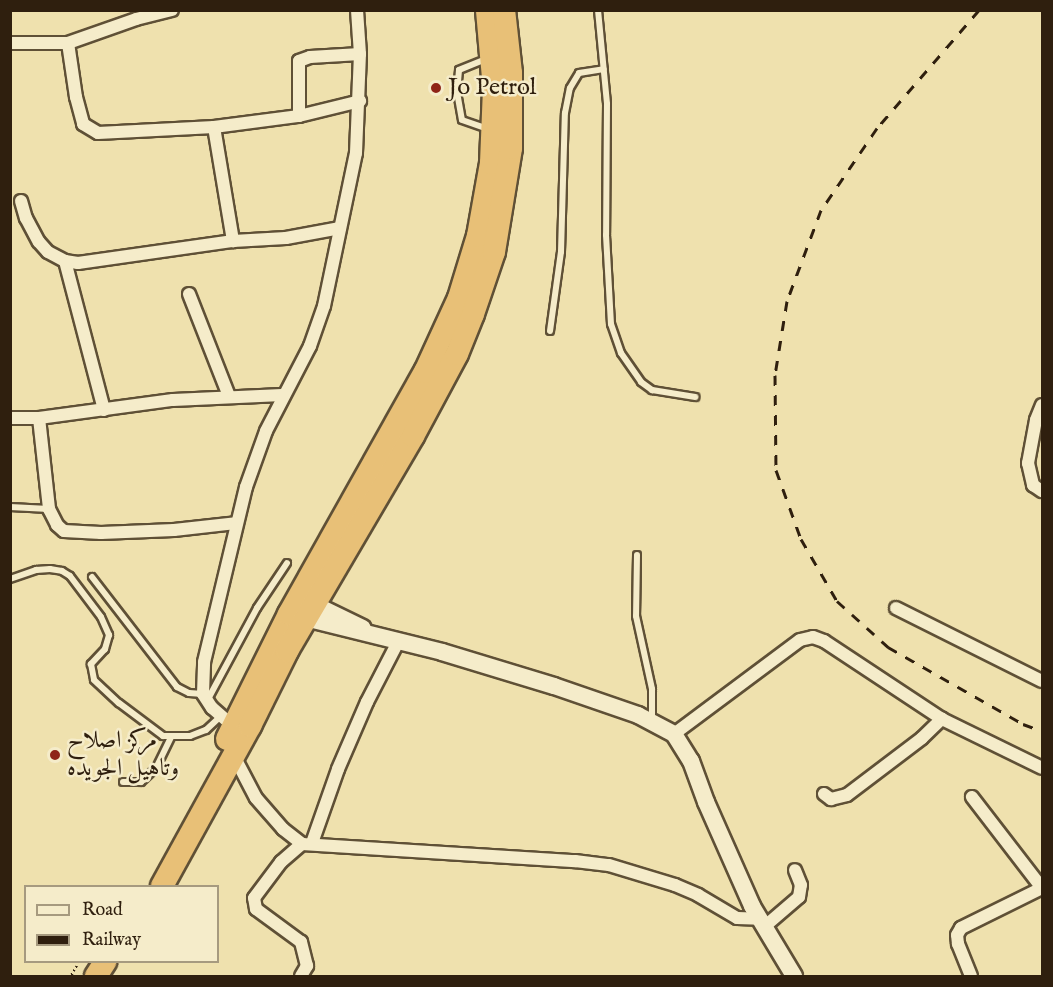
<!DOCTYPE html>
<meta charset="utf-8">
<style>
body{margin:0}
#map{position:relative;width:1053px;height:987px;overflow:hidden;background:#efe1ae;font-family:"IM FELL English",Amiri,serif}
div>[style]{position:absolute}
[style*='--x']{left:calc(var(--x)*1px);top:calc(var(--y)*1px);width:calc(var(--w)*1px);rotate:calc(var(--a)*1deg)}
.path>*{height:1.5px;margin-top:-0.75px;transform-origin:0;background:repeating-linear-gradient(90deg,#2f1f0e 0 1.5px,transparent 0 4.5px)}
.roads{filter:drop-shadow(2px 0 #5f5036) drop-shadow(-2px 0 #5f5036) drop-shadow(0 2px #5f5036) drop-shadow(0 -2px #5f5036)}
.lane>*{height:6px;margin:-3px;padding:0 3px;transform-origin:3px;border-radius:3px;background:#f5ecca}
.street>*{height:12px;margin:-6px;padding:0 6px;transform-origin:6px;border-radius:6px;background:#f5ecca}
.secondary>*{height:16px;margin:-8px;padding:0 8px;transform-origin:8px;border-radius:8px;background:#f5ecca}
.highway>*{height:22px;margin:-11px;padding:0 11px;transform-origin:11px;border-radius:11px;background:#e8c077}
.rail>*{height:3px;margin-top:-1.5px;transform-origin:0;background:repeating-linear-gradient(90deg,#2f1f0e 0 10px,transparent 0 20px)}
.dots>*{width:16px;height:16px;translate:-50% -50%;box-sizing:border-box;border:3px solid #f5ecca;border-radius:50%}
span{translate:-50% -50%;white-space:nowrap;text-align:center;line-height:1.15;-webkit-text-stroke:5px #f5ecca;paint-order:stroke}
.poi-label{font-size:24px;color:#2f1f0e}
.left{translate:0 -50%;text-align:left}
.frame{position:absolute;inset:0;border:12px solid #2f1f0e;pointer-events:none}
.legend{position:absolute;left:24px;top:885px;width:195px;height:78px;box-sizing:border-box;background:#f5ecca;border:2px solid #a69a7f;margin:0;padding:8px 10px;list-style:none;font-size:18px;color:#2f1f0e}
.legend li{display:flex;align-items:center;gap:12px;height:30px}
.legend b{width:30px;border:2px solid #a69a7f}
</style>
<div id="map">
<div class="path">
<div style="--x:73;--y:976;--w:2;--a:-153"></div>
<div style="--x:71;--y:975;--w:13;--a:-58"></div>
</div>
<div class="roads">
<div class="lane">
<div style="--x:598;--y:10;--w:94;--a:84.5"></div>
<div style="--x:607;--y:104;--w:131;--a:90.4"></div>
<div style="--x:606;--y:235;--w:89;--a:86.8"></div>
<div style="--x:611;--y:324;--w:31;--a:71"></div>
<div style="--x:621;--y:353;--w:35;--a:55"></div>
<div style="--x:641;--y:382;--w:14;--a:36"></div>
<div style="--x:652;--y:390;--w:44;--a:9.2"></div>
<div style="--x:486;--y:59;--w:29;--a:158"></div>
<div style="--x:459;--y:70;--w:22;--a:95"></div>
<div style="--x:457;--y:92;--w:28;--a:80"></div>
<div style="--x:462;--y:120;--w:28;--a:19"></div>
<div style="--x:550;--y:331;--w:80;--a:-82.1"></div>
<div style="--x:561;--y:252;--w:139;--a:-88.4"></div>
<div style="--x:565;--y:113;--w:25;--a:-79"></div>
<div style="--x:570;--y:88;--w:17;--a:-59"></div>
<div style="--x:579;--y:73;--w:25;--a:-9"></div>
<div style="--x:10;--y:507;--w:39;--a:3"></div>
<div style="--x:637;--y:555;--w:61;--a:90.9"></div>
<div style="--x:636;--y:616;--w:75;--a:77.6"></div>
<div style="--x:652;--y:689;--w:32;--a:90"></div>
<div style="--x:92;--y:577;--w:139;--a:52.3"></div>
<div style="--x:177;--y:687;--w:13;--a:27"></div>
<div style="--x:189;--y:693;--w:14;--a:4"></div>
<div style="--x:10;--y:579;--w:28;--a:-19"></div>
<div style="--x:36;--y:570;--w:14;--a:-4"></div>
<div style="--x:50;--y:569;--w:12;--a:9"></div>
<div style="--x:62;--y:571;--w:9;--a:32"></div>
<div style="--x:70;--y:576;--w:51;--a:52.9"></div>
<div style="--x:101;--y:617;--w:20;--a:66"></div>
<div style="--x:109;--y:635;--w:15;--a:106"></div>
<div style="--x:105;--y:649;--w:21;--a:133"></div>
<div style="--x:91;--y:664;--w:16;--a:79"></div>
<div style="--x:94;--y:680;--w:34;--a:43"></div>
<div style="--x:119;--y:703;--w:55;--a:36.9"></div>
<div style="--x:163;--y:736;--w:27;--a:0"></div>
<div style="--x:190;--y:736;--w:17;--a:-21"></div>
<div style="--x:206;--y:730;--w:21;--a:-43"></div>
<div style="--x:207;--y:701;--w:106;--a:-61.7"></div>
<div style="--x:257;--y:608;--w:54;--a:-56.3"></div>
<div style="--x:123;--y:782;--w:18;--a:0"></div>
<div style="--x:141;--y:782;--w:21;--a:-43"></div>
<div style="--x:156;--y:768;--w:34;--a:-64"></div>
</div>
<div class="street">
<div style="--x:10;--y:43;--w:58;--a:0"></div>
<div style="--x:68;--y:43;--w:72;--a:-19.4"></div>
<div style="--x:136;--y:19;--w:37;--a:-14"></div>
<div style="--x:68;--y:43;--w:55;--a:81.6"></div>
<div style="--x:76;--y:97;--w:28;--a:75"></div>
<div style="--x:83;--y:124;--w:17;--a:31"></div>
<div style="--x:98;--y:133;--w:116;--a:-3"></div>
<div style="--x:214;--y:127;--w:86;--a:-7.4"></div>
<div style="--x:299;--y:116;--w:63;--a:-13.8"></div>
<div style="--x:299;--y:116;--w:55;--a:-90"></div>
<div style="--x:299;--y:61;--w:12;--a:-20"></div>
<div style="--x:310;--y:57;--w:50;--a:-3.4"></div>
<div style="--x:214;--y:127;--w:116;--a:80.5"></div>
<div style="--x:21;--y:201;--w:18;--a:74"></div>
<div style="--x:26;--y:218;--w:27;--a:62"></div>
<div style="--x:39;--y:242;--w:13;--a:48"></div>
<div style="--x:48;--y:252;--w:19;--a:28"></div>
<div style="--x:65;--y:261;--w:13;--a:9"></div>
<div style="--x:78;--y:263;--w:157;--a:-8.1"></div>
<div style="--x:233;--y:241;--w:53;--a:-3.2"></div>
<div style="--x:286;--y:238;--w:55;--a:-10.5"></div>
<div style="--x:65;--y:261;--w:154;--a:75.3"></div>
<div style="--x:189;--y:294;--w:110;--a:68.6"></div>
<div style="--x:1042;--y:405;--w:16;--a:112"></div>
<div style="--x:1036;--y:420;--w:44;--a:100.5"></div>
<div style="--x:1028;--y:463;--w:23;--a:77"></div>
<div style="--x:1033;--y:485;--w:11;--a:34"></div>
<div style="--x:10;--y:418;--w:29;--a:0"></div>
<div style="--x:39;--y:418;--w:92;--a:83.7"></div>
<div style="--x:49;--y:509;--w:18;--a:63"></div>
<div style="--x:57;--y:525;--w:9;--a:41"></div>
<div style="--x:64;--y:531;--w:37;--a:3"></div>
<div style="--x:101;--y:533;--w:73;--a:-2.4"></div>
<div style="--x:174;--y:530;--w:62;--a:-6.4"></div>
<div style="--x:39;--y:418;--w:135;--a:-7.7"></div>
<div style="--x:173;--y:400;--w:109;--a:-2.6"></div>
<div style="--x:896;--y:608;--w:163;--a:26.6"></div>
<div style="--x:233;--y:726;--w:28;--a:-139"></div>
<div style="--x:212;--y:708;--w:17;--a:-123"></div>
<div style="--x:203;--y:694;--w:32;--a:-88"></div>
<div style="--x:204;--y:662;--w:180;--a:-76.5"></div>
<div style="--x:246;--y:487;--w:59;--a:-70.3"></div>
<div style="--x:266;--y:431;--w:96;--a:-62.6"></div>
<div style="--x:310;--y:346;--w:42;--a:-70.7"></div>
<div style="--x:324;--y:306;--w:156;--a:-78.2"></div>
<div style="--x:356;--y:153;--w:99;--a:-87.7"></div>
<div style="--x:360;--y:54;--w:44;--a:-93.9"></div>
<div style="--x:674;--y:734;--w:157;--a:-36.7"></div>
<div style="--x:800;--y:640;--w:13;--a:-13"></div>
<div style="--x:813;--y:637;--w:12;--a:20"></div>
<div style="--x:824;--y:641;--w:141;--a:33.5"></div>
<div style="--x:942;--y:719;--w:111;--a:26.1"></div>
<div style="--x:234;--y:756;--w:47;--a:62.4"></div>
<div style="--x:256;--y:798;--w:41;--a:48.9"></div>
<div style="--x:283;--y:829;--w:24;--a:38"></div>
<div style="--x:302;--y:844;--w:274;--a:3.6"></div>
<div style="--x:575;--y:861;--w:34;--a:7"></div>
<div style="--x:609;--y:865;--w:69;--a:16.9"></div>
<div style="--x:675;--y:885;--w:25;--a:23"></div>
<div style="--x:698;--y:895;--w:45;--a:30.5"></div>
<div style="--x:737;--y:918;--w:23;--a:2"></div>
<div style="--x:824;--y:794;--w:9;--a:36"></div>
<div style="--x:831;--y:799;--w:16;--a:-14"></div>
<div style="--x:847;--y:795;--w:94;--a:-37.2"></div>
<div style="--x:922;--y:738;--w:28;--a:-44"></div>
<div style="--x:312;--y:843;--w:78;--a:-70.6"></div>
<div style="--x:338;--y:769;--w:73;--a:-66.6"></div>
<div style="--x:367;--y:702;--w:70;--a:-62.7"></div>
<div style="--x:764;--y:927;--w:46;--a:-40.6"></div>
<div style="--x:799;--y:897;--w:12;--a:-81"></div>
<div style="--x:801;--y:885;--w:16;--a:-112"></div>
<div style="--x:301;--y:976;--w:12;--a:-59"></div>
<div style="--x:307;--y:966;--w:25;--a:-104"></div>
<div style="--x:301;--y:942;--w:56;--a:-143.7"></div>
<div style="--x:256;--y:909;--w:11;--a:-100"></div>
<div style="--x:254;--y:898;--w:45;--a:-53.1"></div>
<div style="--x:281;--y:862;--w:28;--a:-41"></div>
<div style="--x:971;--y:976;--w:35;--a:-112"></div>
<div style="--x:958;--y:944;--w:9;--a:-96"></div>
<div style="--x:957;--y:935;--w:8;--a:-60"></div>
<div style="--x:961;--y:928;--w:90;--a:-26.3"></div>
<div style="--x:1042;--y:888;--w:115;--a:-127.6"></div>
</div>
<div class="secondary">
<div style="--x:305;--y:600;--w:64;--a:25.8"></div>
<div style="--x:297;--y:616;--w:149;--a:13.9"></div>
<div style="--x:442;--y:652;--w:117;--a:16.9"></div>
<div style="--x:554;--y:686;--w:89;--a:19"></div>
<div style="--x:638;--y:715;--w:41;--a:27.8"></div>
<div style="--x:674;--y:734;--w:32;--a:58"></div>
<div style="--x:691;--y:761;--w:44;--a:69.9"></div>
<div style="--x:706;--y:802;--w:114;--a:66.1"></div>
<div style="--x:752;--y:906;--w:82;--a:59"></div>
</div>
<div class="highway">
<div style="--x:227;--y:739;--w:140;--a:-63.6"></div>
<div style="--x:289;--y:614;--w:278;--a:-60.7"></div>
<div style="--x:425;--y:372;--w:81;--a:-65.3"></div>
<div style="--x:459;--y:298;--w:65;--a:-73"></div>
<div style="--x:478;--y:236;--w:74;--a:-79.9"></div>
<div style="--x:491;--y:163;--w:74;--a:-87.7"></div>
<div style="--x:494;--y:89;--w:79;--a:-95.1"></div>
<div style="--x:162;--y:886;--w:183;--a:-61.2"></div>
<div style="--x:250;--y:726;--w:84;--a:-63.7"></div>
<div style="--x:287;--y:651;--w:249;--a:-59.6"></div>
<div style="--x:413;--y:436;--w:93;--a:-61.8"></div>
<div style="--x:457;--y:354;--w:43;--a:-68.2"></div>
<div style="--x:473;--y:314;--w:65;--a:-71.3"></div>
<div style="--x:494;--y:252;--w:105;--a:-80.7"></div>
<div style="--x:511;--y:148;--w:75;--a:-90"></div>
<div style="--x:511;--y:73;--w:63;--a:-96.3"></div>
<div style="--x:96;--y:976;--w:17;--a:-57"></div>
</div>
</div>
<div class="rail">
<div style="--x:979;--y:10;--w:156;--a:130.8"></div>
<div style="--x:877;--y:128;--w:99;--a:124.3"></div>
<div style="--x:821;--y:210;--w:97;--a:110.5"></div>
<div style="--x:787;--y:301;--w:75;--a:99.2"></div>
<div style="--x:775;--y:375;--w:95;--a:89.4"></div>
<div style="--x:776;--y:470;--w:73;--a:70.1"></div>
<div style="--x:801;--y:539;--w:72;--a:59.9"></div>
<div style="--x:837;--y:601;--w:69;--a:42"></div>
<div style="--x:888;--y:647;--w:155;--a:29.7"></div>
<div style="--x:1023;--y:724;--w:20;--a:20"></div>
</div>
<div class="dots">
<div style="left:436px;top:88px;background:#8f2418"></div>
<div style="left:55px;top:755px;background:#8f2418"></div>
</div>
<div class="poi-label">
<span class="left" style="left:448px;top:88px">Jo Petrol</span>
<span class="left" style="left:67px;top:755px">مركز اصلاح<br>وتاهيل الجويده</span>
</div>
<div class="frame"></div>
<ul class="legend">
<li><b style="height:8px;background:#f5ecca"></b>Road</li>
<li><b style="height:8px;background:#2f1f0e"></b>Railway</li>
</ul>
</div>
